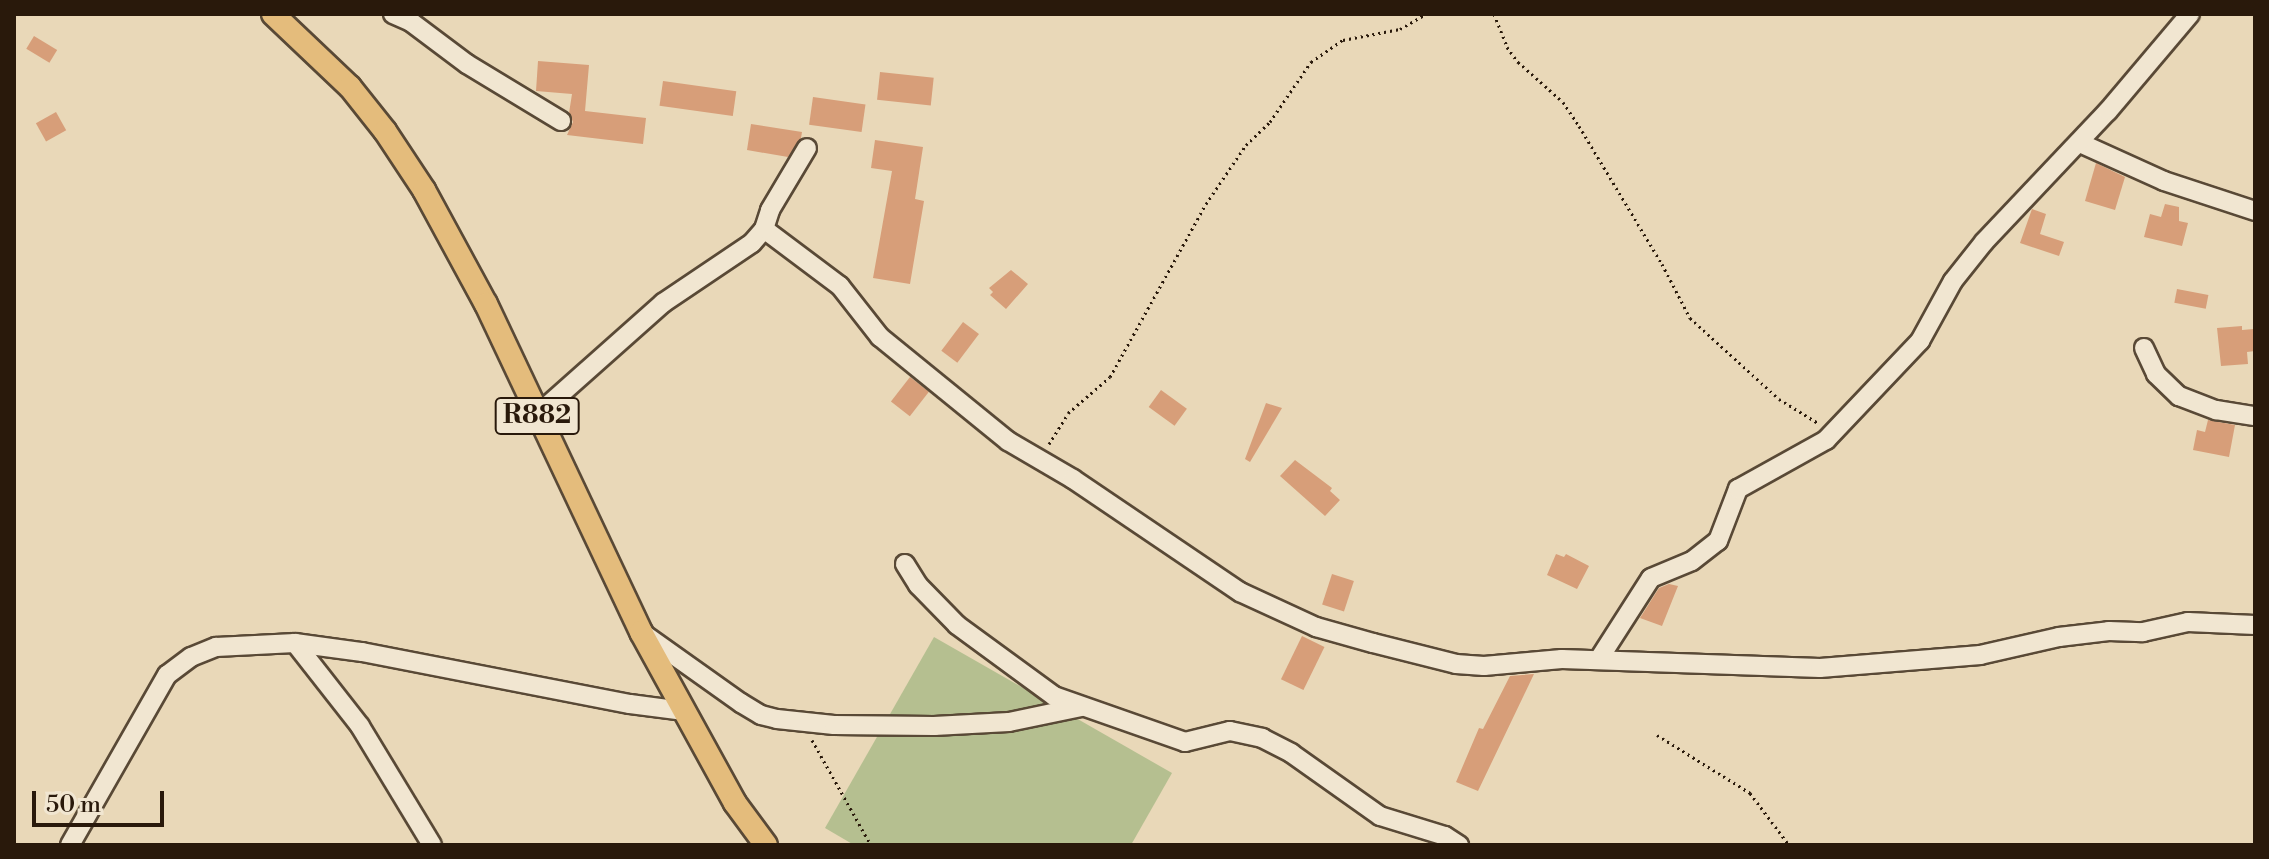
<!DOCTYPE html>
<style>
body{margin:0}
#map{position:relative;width:2269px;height:859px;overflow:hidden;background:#e9d8b8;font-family:"Libre Bodoni",serif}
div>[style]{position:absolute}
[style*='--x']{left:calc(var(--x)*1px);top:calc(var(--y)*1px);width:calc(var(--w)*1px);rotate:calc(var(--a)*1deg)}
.green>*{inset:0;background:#b5bf90}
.building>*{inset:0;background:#d79e79;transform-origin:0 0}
.path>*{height:3px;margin-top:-1.5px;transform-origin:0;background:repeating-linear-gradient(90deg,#29190b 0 2px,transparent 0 6px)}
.roads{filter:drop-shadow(2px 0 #594936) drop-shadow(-2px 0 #594936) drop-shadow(0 2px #594936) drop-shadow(0 -2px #594936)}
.minor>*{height:18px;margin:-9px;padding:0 9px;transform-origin:9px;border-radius:9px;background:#f1e6d1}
.major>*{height:22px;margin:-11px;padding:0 11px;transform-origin:11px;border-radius:11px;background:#e4bc7c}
span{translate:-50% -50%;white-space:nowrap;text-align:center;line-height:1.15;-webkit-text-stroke:8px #f1e6d1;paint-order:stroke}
.shield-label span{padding:2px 6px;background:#f1e6d1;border:2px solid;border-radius:6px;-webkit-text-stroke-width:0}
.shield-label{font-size:26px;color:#29190b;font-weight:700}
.frame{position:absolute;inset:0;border:16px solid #29190b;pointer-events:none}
.scale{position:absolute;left:32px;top:791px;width:132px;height:36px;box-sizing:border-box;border:4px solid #29190b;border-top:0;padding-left:10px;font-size:24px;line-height:28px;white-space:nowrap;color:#29190b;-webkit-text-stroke:6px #f1e6d1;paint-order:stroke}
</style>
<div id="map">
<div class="green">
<div style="clip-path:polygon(934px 637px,1172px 773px,1131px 845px,854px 845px,825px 828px)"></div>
</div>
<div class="building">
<div style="left:34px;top:36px;width:27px;height:15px;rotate:31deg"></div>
<div style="clip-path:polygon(538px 61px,589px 65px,585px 111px,646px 118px,643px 144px,567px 135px,573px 122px,569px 113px,572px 94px,536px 91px)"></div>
<div style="left:880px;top:72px;width:54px;height:28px;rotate:6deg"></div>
<div style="left:663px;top:81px;width:74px;height:25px;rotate:8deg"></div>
<div style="left:813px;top:97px;width:53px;height:28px;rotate:8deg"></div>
<div style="left:56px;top:112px;width:21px;height:23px;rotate:61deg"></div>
<div style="clip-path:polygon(751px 124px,802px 132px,801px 138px,788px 157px,747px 150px)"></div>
<div style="clip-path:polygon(875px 140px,923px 147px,915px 199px,924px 201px,910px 284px,873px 278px,892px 171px,871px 168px)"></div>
<div style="clip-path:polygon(2096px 163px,2125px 177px,2115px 210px,2085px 201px)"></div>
<div style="clip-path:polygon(2165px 204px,2179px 207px,2179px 221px,2188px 223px,2182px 246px,2144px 237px,2150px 214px,2161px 217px)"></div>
<div style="clip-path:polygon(2032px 209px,2046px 214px,2040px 234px,2064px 242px,2059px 256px,2020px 243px)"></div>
<div style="clip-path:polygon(1011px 270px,1028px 284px,1006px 309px,990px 295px,993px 292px,989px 288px)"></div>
<div style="left:2177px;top:289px;width:32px;height:14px;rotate:11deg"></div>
<div style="left:963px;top:322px;width:20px;height:36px;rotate:37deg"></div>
<div style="clip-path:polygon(2242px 326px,2242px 330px,2254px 329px,2255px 351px,2247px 352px,2248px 364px,2221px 366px,2217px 328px)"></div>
<div style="left:910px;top:377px;width:24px;height:31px;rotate:38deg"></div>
<div style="left:1161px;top:390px;width:32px;height:21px;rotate:36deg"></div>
<div style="clip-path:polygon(1266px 403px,1282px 408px,1250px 462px,1245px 459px)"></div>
<div style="clip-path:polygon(2208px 420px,2235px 425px,2229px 457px,2193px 450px,2197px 430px,2205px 432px)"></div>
<div style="clip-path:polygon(1295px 460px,1332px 488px,1330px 491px,1340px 500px,1325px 516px,1280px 476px)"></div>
<div style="clip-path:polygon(1556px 554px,1564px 557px,1566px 554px,1589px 566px,1577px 589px,1547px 575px)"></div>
<div style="left:1332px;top:574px;width:23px;height:32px;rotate:18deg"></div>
<div style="clip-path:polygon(1669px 584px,1678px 586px,1662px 626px,1640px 618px,1659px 588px)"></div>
<div style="left:1302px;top:636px;width:25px;height:48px;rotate:26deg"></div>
<div style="clip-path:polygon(1534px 674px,1478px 791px,1456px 782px,1479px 728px,1483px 729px,1510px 676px)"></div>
</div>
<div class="path">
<div style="--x:1494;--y:14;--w:35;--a:68"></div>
<div style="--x:1507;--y:47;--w:19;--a:54"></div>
<div style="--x:1518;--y:62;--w:60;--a:41.6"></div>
<div style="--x:1563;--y:102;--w:29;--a:56"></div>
<div style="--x:1579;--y:126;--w:161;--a:59"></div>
<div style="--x:1662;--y:264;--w:61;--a:62.6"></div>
<div style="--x:1690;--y:318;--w:120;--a:42.3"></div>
<div style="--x:1779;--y:399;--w:46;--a:31.6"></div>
<div style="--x:1049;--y:444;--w:36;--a:-58"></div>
<div style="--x:1068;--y:413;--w:55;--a:-40.6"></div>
<div style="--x:1110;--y:377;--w:198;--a:-61"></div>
<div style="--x:1206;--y:204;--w:71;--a:-55.9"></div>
<div style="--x:1246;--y:145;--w:33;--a:-44"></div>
<div style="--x:1270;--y:122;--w:73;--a:-55.7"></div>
<div style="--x:1311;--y:62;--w:39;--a:-35"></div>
<div style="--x:1343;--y:40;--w:58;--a:-10.9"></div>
<div style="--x:1400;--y:29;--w:30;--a:-30"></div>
<div style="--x:1657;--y:735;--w:110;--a:31.9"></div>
<div style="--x:1750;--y:793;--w:65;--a:53.1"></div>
<div style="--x:812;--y:740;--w:120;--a:60.7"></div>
</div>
<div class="roads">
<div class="minor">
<div style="--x:393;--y:14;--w:20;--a:24"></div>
<div style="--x:411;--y:22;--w:70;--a:36.9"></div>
<div style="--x:467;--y:64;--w:110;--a:31.2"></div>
<div style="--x:2080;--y:143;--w:92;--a:24.3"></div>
<div style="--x:2164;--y:181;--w:96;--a:18.2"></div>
<div style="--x:764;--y:229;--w:95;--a:36.9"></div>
<div style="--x:840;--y:286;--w:65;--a:51.9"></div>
<div style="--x:880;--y:337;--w:165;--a:39.1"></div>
<div style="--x:1008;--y:441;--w:75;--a:30.3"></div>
<div style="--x:1073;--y:479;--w:202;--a:34.1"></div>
<div style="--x:1240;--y:592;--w:84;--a:24.7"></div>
<div style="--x:1316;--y:627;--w:59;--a:15.7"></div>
<div style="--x:1373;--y:643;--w:86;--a:14.2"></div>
<div style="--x:1456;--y:664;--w:28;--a:4"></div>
<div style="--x:1484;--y:666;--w:78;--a:-5.1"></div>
<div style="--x:1562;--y:659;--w:258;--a:2"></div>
<div style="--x:1820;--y:668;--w:161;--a:-4.6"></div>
<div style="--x:1980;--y:655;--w:81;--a:-12.8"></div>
<div style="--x:2059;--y:637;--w:50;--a:-6.8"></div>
<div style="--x:2109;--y:631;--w:34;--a:2"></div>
<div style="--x:2143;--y:632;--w:46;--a:-12.5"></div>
<div style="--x:2188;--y:622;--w:67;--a:2.6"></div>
<div style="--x:2144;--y:348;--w:29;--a:65"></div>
<div style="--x:2156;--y:374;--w:32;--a:44"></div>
<div style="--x:2179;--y:396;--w:40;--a:21"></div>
<div style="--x:2216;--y:410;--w:39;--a:9"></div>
<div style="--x:537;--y:415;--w:169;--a:-41.6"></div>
<div style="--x:663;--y:303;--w:107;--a:-34"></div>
<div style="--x:752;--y:243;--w:18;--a:-49"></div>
<div style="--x:764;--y:229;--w:20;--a:-72"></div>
<div style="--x:770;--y:210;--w:72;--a:-59.2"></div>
<div style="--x:905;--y:564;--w:25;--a:58"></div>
<div style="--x:918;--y:585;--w:56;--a:45.7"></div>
<div style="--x:957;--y:625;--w:120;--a:36.2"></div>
<div style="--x:1054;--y:696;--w:139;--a:19.3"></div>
<div style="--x:1185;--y:742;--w:46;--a:-13.7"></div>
<div style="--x:1230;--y:731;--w:33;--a:12"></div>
<div style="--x:1262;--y:738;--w:33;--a:27"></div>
<div style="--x:1291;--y:753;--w:109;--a:35.3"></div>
<div style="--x:1380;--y:816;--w:68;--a:17.1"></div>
<div style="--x:1445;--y:836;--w:17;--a:33"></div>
<div style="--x:641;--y:632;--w:123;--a:35.4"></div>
<div style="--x:741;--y:703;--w:23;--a:31"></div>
<div style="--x:761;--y:715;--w:16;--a:14"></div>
<div style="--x:777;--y:719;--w:57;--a:6"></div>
<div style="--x:834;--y:725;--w:100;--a:0.6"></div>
<div style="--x:934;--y:726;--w:75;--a:-3.1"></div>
<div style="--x:1009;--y:722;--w:74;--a:-11.8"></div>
<div style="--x:295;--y:643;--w:105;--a:51.9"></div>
<div style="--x:360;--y:726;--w:139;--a:58.8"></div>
<div style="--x:1599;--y:659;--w:96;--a:-57.3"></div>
<div style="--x:1651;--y:578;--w:44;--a:-22.5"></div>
<div style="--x:1692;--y:561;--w:33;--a:-38"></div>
<div style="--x:1718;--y:541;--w:56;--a:-69"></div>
<div style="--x:1738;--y:489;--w:101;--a:-29.1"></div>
<div style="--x:1826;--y:440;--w:137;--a:-46.5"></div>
<div style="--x:1920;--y:341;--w:68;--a:-61.2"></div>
<div style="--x:1953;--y:281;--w:50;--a:-51.5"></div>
<div style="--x:1984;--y:242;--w:180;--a:-46.6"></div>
<div style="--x:2108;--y:111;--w:127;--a:-49.8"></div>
<div style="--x:70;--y:845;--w:196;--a:-60.3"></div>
<div style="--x:167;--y:675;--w:30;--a:-37"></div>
<div style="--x:191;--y:657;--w:27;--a:-22"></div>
<div style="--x:216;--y:647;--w:79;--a:-2.9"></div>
<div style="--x:295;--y:643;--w:68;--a:7.7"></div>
<div style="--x:362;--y:652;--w:273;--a:11"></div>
<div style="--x:630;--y:704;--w:53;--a:7.5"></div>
</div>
<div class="major">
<div style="--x:273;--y:14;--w:106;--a:43.5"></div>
<div style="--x:350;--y:87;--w:56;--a:51.5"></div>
<div style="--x:385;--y:131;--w:71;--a:56.5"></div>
<div style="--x:424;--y:190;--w:130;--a:61.5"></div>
<div style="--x:486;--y:304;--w:363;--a:64.7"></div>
<div style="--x:641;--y:632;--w:195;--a:61.2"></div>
<div style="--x:735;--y:803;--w:52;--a:53.6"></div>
</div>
</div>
<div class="shield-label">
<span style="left:537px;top:416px">R882</span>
</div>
<div class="frame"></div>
<div class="scale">50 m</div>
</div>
